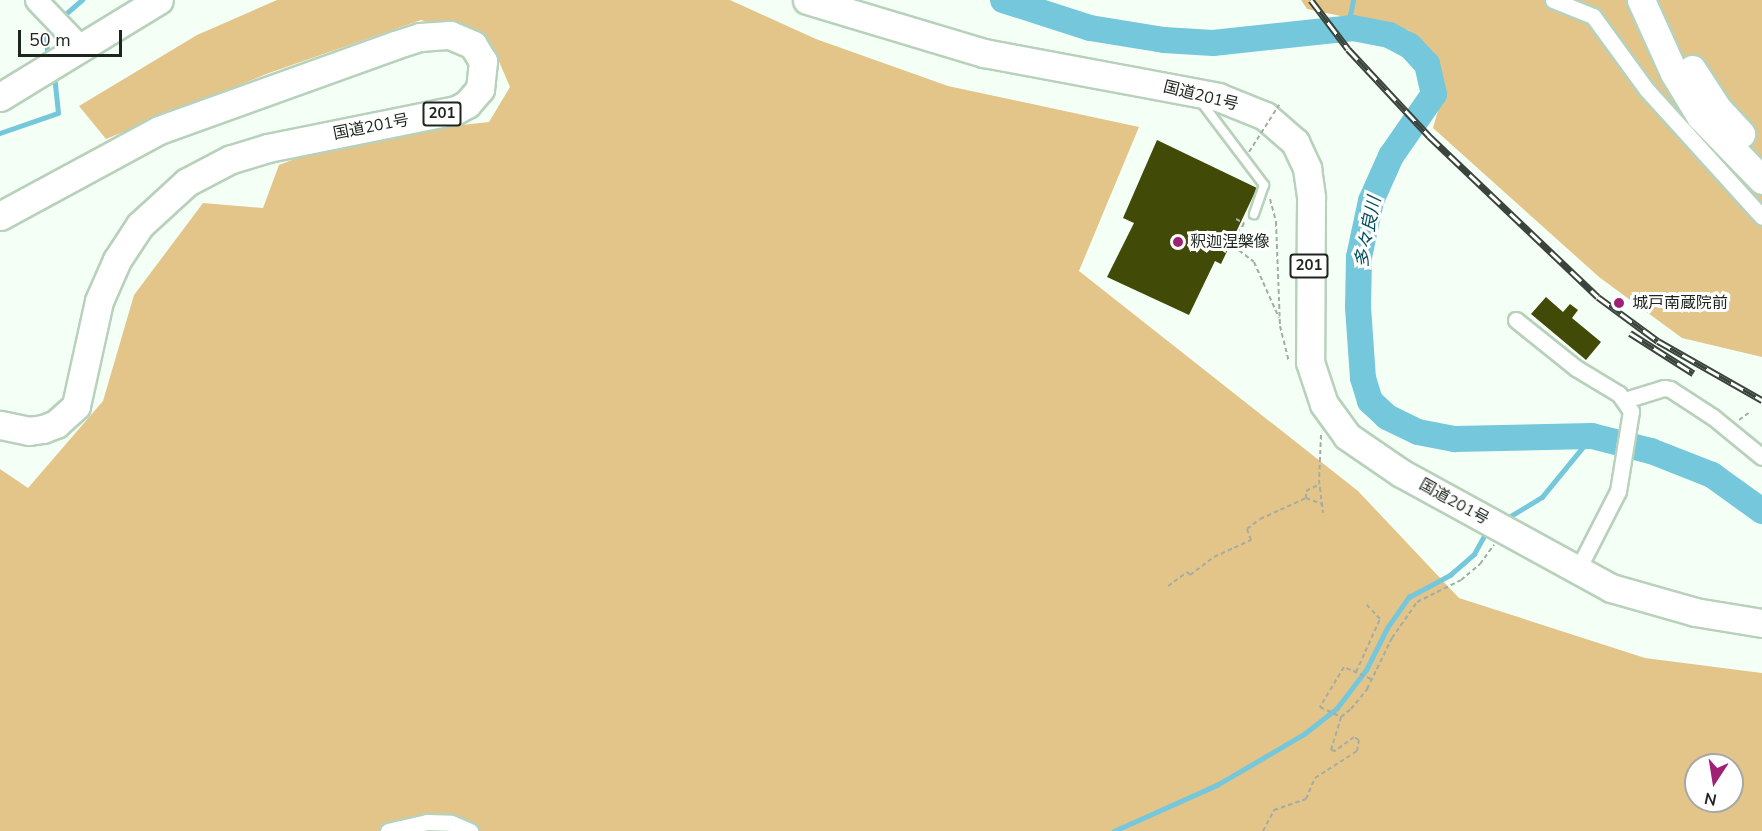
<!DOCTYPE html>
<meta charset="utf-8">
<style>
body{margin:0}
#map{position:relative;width:1762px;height:831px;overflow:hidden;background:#f4fff5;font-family:"Nunito Sans","Noto Sans JP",sans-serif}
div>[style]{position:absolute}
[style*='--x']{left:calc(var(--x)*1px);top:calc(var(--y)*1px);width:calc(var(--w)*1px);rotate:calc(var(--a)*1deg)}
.forest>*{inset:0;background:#e4c589}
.stream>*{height:4.5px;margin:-2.25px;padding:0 2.25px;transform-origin:2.25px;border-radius:2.25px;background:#75c7db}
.river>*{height:26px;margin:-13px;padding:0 13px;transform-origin:13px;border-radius:13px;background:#75c7db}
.building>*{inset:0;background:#424a08}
.path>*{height:2px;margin-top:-1px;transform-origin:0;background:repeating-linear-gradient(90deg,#a3ada4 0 4.5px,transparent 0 7.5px)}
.roads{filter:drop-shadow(2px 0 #b7d1bb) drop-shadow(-2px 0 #b7d1bb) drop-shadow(0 2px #b7d1bb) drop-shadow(0 -2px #b7d1bb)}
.lane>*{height:8px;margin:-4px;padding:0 4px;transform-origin:4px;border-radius:4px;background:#fff}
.street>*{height:15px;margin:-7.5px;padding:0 7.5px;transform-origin:7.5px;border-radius:7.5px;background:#fff}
.secondary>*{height:21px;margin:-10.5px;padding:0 10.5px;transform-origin:10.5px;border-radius:10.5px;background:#fff}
.highway>*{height:27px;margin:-13.5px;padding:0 13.5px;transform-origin:13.5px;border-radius:13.5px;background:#fff}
.rail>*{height:7px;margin-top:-3.5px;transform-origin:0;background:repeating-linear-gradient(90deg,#fff 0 14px,#3b443c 0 28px);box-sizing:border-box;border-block:2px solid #3b443c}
.path-bridge>*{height:2px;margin-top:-1px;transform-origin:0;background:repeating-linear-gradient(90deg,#a3ada4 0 4.5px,transparent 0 7.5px)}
.dots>*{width:16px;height:16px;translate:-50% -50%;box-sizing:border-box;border:3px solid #fff;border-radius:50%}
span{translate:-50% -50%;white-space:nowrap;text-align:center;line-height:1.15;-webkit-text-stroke:6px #fff;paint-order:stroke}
.shield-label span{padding:2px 4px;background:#fff;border:2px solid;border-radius:4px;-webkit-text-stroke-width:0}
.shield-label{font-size:15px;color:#1d261e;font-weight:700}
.street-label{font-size:16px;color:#1d261e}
.poi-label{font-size:16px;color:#1d261e}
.left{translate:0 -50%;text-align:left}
.water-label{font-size:18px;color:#034f5e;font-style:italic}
.north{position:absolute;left:1684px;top:753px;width:60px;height:60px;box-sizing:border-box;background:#fff;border:2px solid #a5a8a5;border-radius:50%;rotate:192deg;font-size:16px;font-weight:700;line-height:24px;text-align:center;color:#1d261e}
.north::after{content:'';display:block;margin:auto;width:21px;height:27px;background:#9f2175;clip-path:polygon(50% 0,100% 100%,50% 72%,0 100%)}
.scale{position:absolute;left:18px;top:30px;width:104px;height:27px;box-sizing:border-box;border:3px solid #1d261e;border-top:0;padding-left:8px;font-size:18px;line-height:21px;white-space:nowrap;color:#1d261e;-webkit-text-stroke:4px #fff;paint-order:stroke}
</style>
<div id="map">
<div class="forest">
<div style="clip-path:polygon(evenodd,277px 0,730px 0,816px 39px,948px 86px,1139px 127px,1079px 271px,1358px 491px,1459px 598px,1645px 658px,1762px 673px,1762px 831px,0 831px,0 469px,28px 488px,103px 401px,134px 295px,203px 203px,263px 208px,279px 165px,352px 137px,489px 122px,510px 87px,491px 43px,421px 20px,269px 73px,106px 139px,79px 106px,197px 35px,277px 0,1696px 765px,1732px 765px,1732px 801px,1696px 801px,1696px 765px)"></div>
<div style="clip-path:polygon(1301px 0,1762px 0,1762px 357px,1682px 338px,1599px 277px,1433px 128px,1444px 90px,1433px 52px,1408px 30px,1307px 9px)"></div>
</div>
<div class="stream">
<div style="--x:61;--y:18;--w:28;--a:-41"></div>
<div style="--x:1347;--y:29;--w:30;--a:-78"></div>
<div style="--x:48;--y:56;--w:19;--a:-99"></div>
<div style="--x:45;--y:37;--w:14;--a:-54"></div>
<div style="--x:0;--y:133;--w:61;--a:-19"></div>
<div style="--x:58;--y:113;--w:37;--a:-96"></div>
<div style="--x:1504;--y:520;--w:44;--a:-31.2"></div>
<div style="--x:1542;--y:497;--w:79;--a:-50.7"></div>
<div style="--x:1114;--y:831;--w:113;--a:-24.1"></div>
<div style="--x:1217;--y:785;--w:101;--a:-30.4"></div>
<div style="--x:1304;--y:734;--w:42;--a:-38.2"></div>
<div style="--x:1337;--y:708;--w:48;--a:-52.7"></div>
<div style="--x:1366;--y:670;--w:47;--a:-63.4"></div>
<div style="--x:1387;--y:628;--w:38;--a:-55"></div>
<div style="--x:1409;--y:597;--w:47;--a:-28.2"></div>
<div style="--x:1450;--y:575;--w:32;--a:-41"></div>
<div style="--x:1474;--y:554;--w:26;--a:-61"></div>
</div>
<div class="river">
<div style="--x:1003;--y:0;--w:91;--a:17.8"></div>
<div style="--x:1090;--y:28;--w:75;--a:9.2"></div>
<div style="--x:1164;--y:40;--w:49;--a:3.5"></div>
<div style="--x:1213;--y:43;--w:141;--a:-6.1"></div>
<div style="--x:1353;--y:28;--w:37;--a:11"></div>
<div style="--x:1389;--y:35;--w:24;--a:28"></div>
<div style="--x:1410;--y:46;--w:25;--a:47"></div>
<div style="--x:1427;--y:64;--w:31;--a:77"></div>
<div style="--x:1434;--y:94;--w:75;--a:124.7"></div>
<div style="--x:1391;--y:156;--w:49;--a:114"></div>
<div style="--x:1371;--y:201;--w:57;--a:102.1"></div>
<div style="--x:1359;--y:257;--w:50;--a:91.1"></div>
<div style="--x:1358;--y:307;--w:71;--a:86"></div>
<div style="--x:1363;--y:378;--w:24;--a:73"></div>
<div style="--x:1370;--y:401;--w:23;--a:43"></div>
<div style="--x:1387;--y:417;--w:34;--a:26"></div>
<div style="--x:1418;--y:432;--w:38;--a:11"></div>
<div style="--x:1455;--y:439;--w:137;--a:-1.3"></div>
<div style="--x:1592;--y:436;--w:61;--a:14.3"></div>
<div style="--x:1651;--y:451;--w:66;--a:21.5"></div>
<div style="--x:1712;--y:475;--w:62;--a:35.8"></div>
</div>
<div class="building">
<div style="clip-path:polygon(1157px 140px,1257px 188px,1221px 264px,1215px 261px,1189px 315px,1107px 277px,1134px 223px,1123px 218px)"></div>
<div style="clip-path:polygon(1546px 297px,1563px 312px,1570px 304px,1578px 310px,1572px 318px,1601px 342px,1586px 360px,1531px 314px)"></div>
</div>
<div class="path">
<div style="--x:1270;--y:199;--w:24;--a:75"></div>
<div style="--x:1276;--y:222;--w:104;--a:87.8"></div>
<div style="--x:1280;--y:326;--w:37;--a:76"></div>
<div style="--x:1236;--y:219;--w:9;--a:27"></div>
<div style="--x:1244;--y:223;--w:25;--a:116"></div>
<div style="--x:1233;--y:246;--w:26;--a:37"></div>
<div style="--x:1254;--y:262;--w:61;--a:65.9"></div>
<div style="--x:1739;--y:420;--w:14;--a:-36"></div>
<div style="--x:1321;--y:435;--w:45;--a:92.5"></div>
<div style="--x:1319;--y:480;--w:33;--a:83"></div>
<div style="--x:1306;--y:498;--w:7;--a:-90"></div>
<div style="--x:1306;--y:491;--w:13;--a:-27"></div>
<div style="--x:1306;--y:498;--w:17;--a:21"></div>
<div style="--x:1168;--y:586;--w:24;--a:-36"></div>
<div style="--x:1187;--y:572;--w:4;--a:45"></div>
<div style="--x:1190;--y:575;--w:30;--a:-37"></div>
<div style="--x:1214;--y:557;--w:41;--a:-24.7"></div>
<div style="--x:1251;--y:540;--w:12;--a:-110"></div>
<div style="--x:1247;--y:529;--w:16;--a:-38"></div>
<div style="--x:1260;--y:519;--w:51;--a:-24.5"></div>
<div style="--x:1356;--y:672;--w:58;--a:-65.6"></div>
<div style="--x:1380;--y:619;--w:22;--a:-133"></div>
<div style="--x:1371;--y:679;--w:30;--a:-156"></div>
<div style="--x:1344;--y:667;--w:47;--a:121"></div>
<div style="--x:1320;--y:707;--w:23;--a:25"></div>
<div style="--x:1341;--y:717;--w:13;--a:-39"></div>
<div style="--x:1351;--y:709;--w:26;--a:-51"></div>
<div style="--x:1367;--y:689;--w:57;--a:-63.9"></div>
<div style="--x:1392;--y:638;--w:44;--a:-55.2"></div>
<div style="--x:1417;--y:602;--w:49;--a:-26.6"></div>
<div style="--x:1461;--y:580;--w:25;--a:-40"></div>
<div style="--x:1480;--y:564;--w:24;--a:-54"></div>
<div style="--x:1263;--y:831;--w:24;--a:-62"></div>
<div style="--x:1274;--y:810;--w:34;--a:-19"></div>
<div style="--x:1306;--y:799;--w:23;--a:-67"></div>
<div style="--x:1315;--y:778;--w:50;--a:-32.7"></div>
<div style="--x:1357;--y:751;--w:11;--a:-80"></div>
<div style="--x:1359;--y:740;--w:6;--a:-149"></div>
<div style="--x:1354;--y:737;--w:24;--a:144"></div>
<div style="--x:1335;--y:751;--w:4;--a:-166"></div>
<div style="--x:1331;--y:750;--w:34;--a:-73"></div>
</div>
<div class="roads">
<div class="lane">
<div style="--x:1199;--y:99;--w:108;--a:52.9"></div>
<div style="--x:1264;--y:185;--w:31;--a:109"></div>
</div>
<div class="street">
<div style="--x:1553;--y:0;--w:43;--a:21.8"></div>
<div style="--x:1593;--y:16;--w:92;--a:53.9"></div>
<div style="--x:1647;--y:90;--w:171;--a:47.8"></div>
<div style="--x:1516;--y:320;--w:77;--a:38.7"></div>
<div style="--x:1576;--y:368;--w:50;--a:31.2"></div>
<div style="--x:1619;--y:394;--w:21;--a:55"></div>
<div style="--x:1631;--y:411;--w:81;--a:99.2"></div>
<div style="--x:1618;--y:491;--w:90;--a:117.1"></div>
<div style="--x:1625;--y:400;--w:41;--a:-17.1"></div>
<div style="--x:1664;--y:388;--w:6;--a:9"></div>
<div style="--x:1670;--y:389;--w:51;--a:33.1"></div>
<div style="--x:1713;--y:417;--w:63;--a:39.2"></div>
<div style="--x:388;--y:831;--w:40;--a:-13"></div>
<div style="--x:427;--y:822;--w:24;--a:2"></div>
<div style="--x:451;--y:823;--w:21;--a:23"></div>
</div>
<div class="secondary">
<div style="--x:36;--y:0;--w:64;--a:46.3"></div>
</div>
<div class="highway">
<div style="--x:807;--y:0;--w:185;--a:16.7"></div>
<div style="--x:984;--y:53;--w:238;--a:10.6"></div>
<div style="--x:1218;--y:97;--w:51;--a:22"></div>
<div style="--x:1265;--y:116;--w:40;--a:41"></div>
<div style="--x:1295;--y:142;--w:29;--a:65"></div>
<div style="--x:1307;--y:168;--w:30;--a:82"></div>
<div style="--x:1311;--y:198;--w:164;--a:90.3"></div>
<div style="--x:1310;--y:362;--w:44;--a:71.6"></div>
<div style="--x:1324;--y:404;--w:39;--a:54"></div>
<div style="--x:1347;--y:436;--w:65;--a:34.4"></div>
<div style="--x:1401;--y:473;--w:239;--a:28.7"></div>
<div style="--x:1611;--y:588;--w:87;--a:15.9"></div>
<div style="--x:1695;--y:612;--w:68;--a:9.3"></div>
<div style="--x:1641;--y:0;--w:80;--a:65.7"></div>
<div style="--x:1674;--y:73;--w:50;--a:58.8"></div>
<div style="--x:1700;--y:116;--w:89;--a:45.9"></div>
<div style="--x:1692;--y:69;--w:48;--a:57"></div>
<div style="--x:1718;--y:109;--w:34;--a:47"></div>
<div style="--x:0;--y:97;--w:186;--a:-31.4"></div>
<div style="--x:0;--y:216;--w:181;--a:-28.4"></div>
<div style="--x:159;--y:130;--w:251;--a:-19.8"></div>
<div style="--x:395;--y:45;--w:26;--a:-18"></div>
<div style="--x:420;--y:37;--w:30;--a:-4"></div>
<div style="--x:450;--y:35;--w:25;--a:23"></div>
<div style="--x:473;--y:45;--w:19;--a:58"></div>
<div style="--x:483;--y:61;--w:28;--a:96"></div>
<div style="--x:480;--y:89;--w:20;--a:131"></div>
<div style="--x:467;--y:104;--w:13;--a:151"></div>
<div style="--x:456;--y:110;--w:192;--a:168.6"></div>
<div style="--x:268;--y:148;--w:39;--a:163"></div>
<div style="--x:231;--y:159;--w:50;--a:152.4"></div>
<div style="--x:187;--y:182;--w:64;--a:137.5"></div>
<div style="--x:140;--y:225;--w:42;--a:123.3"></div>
<div style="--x:117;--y:260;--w:45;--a:113.7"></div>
<div style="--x:99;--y:301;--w:107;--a:102.4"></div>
<div style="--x:76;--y:406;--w:27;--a:138"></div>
<div style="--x:56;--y:424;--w:14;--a:159"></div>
<div style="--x:43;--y:429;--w:14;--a:172"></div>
<div style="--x:29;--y:431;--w:30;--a:-168"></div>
</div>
</div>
<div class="rail">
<div style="--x:1311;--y:0;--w:61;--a:52.9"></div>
<div style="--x:1348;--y:49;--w:119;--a:47"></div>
<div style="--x:1429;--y:136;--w:233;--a:43.6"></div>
<div style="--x:1598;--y:297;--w:74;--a:36.3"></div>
<div style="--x:1658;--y:341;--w:120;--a:29.6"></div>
<div style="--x:1630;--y:333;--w:75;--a:32.4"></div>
</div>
<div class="path-bridge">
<div style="--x:1249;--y:152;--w:56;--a:-57.4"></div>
</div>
<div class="dots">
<div style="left:1178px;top:242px;background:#9f2175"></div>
<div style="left:1619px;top:303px;background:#9f2175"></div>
</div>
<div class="shield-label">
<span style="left:442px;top:114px">201</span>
<span style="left:1309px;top:266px">201</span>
</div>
<div class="street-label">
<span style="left:1201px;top:96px;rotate:14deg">国道201号</span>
<span style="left:371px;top:127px;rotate:-11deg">国道201号</span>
<span style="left:1454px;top:502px;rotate:29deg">国道201号</span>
</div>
<div class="poi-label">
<span class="left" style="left:1190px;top:242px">釈迦涅槃像</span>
<span class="left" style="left:1632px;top:303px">城戸南蔵院前</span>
</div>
<div class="water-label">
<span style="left:1368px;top:232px;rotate:-79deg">多々良川</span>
</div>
<div class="north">N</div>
<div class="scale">50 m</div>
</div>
